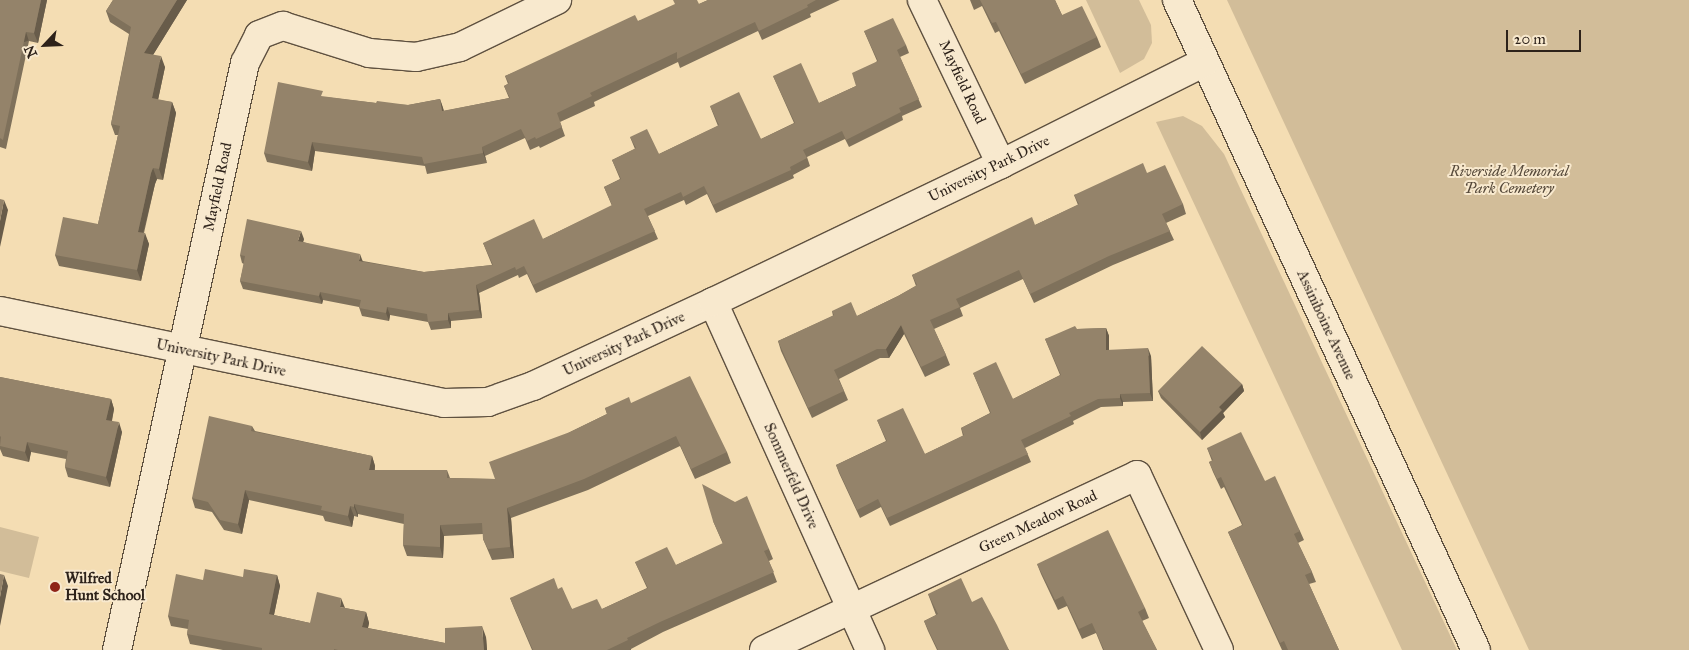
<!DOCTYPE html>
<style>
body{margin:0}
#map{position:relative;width:1689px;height:650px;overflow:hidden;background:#f4ddb3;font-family:"IM FELL Great Primer",serif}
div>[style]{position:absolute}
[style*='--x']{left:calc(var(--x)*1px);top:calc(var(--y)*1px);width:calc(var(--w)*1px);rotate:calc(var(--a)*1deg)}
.green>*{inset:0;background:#d2bd99}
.roads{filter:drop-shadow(1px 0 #5f5140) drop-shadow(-1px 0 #5f5140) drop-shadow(0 1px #5f5140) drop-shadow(0 -1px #5f5140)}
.minor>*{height:28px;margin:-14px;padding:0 14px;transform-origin:14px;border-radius:14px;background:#f8e9ce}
.wall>*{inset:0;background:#7f715b}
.shaded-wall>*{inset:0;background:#685c4a;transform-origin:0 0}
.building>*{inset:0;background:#94836a}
.dots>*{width:14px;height:14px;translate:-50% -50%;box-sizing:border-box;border:2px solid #f8e9ce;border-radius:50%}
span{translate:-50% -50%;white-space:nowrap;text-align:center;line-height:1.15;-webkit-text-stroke:4px #f8e9ce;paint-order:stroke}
.street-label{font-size:15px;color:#2d221a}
.park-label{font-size:15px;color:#56493a;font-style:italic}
.poi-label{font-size:15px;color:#2d221a;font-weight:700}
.left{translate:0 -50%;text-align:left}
.north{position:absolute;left:20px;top:20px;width:50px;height:50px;-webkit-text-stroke:4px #f8e9ce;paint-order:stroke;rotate:245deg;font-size:14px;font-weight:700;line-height:20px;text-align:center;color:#2d221a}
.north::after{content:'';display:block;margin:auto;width:18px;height:22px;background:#2d221a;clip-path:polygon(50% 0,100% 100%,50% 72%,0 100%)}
.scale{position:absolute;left:1506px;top:30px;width:75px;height:22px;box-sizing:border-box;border:2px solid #2d221a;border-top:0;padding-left:6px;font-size:15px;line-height:18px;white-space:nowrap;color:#2d221a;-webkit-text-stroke:4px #f8e9ce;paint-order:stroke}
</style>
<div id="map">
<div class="green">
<div style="clip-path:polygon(1086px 0,1139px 0,1151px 25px,1152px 43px,1144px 59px,1120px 73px)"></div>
<div style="clip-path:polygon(1227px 0,1689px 0,1689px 650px,1529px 650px)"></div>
<div style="clip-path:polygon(1183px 116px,1202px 126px,1224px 154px,1457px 650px,1402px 650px,1156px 122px)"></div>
<div style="clip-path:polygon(0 527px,39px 537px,29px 578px,0 571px)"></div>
</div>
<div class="roads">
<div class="minor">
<div style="--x:922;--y:0;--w:182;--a:64.3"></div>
<div style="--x:1177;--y:0;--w:715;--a:65.3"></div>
<div style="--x:713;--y:302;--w:382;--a:65.7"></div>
<div style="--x:0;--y:311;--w:453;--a:11.7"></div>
<div style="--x:444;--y:403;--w:44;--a:-1.3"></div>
<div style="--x:488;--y:402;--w:48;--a:-19.6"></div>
<div style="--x:533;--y:386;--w:199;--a:-25"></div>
<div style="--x:713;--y:302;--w:319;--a:-25.6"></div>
<div style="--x:1001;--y:164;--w:228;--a:-26.6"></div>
<div style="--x:117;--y:650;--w:601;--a:-77.7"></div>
<div style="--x:245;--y:63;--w:31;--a:-63"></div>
<div style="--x:259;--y:35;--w:26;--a:-21"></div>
<div style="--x:283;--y:26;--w:90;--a:17.4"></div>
<div style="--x:369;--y:53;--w:47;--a:4.9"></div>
<div style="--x:416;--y:57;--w:45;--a:-12.8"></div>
<div style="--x:460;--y:47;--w:108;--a:-25.9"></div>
<div style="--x:764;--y:650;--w:412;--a:-25.1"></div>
<div style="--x:1137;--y:475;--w:193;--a:64.9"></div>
</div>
</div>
<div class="wall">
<div style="clip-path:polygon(0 0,47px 0,38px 43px,29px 41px,6px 149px,0 147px)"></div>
<div style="clip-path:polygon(113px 0,187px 0,153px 55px,165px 67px,158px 100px,172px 102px,176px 113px,163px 180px,157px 179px,155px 184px,144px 233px,149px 244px,141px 281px,59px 266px,55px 255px,98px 224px,118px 135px,115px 135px,111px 124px,129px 34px,110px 22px,106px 11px)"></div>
<div style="clip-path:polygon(708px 0,840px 0,810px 14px,811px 17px,762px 40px,758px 31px,680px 68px,678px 62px,594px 102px,595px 106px,560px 122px,565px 136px,540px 148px,539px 146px,530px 150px,525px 138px,485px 156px,487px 163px,427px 174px,425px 166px,315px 151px,312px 171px,267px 162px,264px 153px,325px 97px,376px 103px,408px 105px,440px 99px,444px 111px,509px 98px,504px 86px,508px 84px,505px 76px,638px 21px,699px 4px)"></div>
<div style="clip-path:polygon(970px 0,1055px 0,1062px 15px,1097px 37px,1101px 47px,1025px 84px,999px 31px,995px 33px,982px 6px,974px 10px)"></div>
<div style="clip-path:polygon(864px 31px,906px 45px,909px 53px,900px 57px,922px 107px,902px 116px,903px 120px,849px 147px,845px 139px,807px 157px,810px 166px,793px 175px,794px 178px,716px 213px,707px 194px,686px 205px,684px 200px,648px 216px,658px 239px,536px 293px,527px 274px,519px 278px,518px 275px,479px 293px,482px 318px,451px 321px,451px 328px,431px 330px,428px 322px,390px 315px,389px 321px,362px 316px,359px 307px,323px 300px,322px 304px,243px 289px,240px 281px,244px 264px,242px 263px,240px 255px,304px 239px,303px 242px,363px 261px,424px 272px,492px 265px,483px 243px,543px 239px,612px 206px,604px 187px,620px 179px,612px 160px,635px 149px,630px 137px,659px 154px,718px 126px,710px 106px,761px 139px,794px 123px,773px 76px,819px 103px,856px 86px,877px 61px)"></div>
<div style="clip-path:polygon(1147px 173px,1183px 204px,1186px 214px,1166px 223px,1174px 240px,1113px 265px,1034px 303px,1023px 279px,960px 308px,963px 316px,934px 329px,946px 355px,950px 365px,925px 377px,904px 334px,889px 358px,880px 358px,839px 379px,848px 400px,812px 418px,781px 351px,778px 341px,833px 316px,832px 311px,857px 316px,898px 296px,916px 286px,912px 275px,1035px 225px,1078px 205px,1074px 195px)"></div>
<div style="clip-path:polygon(1106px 328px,1109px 336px,1109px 350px,1151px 356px,1153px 401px,1123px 402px,1123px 406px,1101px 407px,1073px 421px,1074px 424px,1025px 448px,1031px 462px,890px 526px,881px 507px,860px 518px,839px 473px,836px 465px,886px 441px,877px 420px,925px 454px,963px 436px,961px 428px,990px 413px,973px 373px,1013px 399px,1060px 375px,1045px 339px,1077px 329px)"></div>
<div style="clip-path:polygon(0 377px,111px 399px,114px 409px,112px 421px,122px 432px,110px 487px,68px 477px,65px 467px,66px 459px,31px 452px,29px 462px,3px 456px,0 449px)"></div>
<div style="clip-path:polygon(1242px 384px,1244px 391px,1223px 413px,1225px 417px,1202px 440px,1161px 398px,1158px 391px)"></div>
<div style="clip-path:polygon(631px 403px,727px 452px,731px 463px,695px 479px,680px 446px,588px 490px,511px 518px,514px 558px,492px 560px,483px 539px,483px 534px,444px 536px,443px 558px,407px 556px,403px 545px,404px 524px,358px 514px,358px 517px,354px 516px,352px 527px,325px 521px,323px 516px,249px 500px,242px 534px,224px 530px,212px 512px,195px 508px,192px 498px,252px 426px,255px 431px,372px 456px,375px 466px,375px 470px,447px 470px,450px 478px,495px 479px,570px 432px,607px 414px,605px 408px)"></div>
<div style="clip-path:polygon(1207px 448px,1265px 481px,1300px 531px,1304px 540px,1298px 543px,1312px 572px,1316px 582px,1309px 584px,1339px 650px,1282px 650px,1232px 541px,1228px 532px,1242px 525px,1224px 487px,1221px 489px,1213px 472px,1209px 462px,1212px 461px)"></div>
<div style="clip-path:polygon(713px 521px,769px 549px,773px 559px,769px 561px,777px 582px,663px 632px,631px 649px,631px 650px,532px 650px,514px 608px,510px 598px,558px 589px,572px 609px,602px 609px,647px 588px,635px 562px,676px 565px,723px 544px)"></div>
<div style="clip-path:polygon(1037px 564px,1145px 608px,1149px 618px,1142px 621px,1157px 650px,1103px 650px,1096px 633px,1082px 639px,1067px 606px,1058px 610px,1041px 574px)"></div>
<div style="clip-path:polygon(277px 575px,280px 586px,274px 615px,310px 623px,345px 608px,366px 612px,369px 623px,368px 628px,445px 643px,486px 637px,487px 650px,223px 650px,190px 644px,187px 634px,188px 629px,171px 626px,168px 616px,203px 580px)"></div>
<div style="clip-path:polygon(928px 594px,972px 602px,1009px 650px,937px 650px,928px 631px,924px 621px,936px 615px)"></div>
</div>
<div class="shaded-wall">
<div style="clip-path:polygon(41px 0,47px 0,38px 43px,34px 33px)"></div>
<div style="clip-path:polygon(177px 0,187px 0,148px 63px,144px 53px)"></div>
<div style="left:26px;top:32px;width:9px;height:110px;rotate:72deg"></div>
<div style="clip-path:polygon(161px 56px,165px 67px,156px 109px,152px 98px)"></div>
<div style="clip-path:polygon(440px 99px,443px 108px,446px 121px,442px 111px)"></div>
<div style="clip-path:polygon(172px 102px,176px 113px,163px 180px,159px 169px)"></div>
<div style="clip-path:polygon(312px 142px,315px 151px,312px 171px,308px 162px)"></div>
<div style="clip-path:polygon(482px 147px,485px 156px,487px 163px,483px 153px)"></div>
<div style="clip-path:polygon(153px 168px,157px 179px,155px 184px,141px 242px,138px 232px,151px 173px)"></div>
<div style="clip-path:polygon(4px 200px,8px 210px,0 247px,0 221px)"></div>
<div style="clip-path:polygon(301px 231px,304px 239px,301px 249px,298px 241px)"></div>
<div style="clip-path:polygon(145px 233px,149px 244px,141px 281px,137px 270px)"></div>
<div style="clip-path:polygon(360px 254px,363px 262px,359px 261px)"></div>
<div style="clip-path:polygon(476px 285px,479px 293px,482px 318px,479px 310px)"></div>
<div style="clip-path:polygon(320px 292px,323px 300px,322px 304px,319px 296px)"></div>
<div style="clip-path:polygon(387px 307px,390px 315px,389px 321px,386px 313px)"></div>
<div style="clip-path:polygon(448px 313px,451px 321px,451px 328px,448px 320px)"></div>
<div style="clip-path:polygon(901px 325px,904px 334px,889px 358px,886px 349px)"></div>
<div style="clip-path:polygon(1106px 328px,1109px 336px,1109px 358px,1106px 350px)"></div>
<div style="clip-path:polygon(1148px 348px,1151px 356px,1153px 401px,1150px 393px)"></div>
<div style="clip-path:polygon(1242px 384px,1244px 391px,1223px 413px,1225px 417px,1202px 440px,1200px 432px,1219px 407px)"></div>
<div style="clip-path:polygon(1120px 394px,1123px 402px,1123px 406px,1120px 398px)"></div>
<div style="clip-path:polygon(111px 399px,114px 409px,110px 429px,106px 420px)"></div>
<div style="clip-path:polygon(119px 422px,122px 432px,110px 487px,106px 477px)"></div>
<div style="clip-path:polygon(27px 442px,31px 452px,29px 462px,25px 452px)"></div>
<div style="clip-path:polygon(372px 456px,375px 466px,372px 480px,369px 470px)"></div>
<div style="clip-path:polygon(245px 490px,249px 500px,242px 534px,238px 524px)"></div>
<div style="clip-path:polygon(354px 504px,358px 514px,358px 517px,354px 507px)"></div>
<div style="clip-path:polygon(350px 506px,354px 516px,352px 527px,348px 516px)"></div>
<div style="clip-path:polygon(507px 508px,511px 518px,514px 558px,510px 547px)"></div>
<div style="clip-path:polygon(440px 525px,444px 536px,443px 558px,440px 547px)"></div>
<div style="clip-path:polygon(4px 575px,8px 586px,0 626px,0 597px)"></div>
<div style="clip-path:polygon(277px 575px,280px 586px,272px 624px,269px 614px)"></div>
<div style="clip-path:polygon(341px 598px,345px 608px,340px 607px)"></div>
<div style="clip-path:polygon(366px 612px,369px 623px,366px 637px,362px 627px)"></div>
<div style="clip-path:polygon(482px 626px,486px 637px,487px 650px,484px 650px)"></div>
</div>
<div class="building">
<div style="clip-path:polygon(0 0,41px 0,34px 33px,26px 32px,3px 140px,0 138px)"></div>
<div style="clip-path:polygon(113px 0,177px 0,144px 53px,161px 56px,152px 98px,172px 102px,159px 169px,153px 168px,151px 173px,138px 232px,145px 233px,137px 270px,55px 255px,63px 217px,98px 224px,120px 126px,111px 124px,131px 27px,106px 11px)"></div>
<div style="clip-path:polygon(673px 0,697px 0,699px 4px,708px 0,816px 0,807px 5px,808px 7px,759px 31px,755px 22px,677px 59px,677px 52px,590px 93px,592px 96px,557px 113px,562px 127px,536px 139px,535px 137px,527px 141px,521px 129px,482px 147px,483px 153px,424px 164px,422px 157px,312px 142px,308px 162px,264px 153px,278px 82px,323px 91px,321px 96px,376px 103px,377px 101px,408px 105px,440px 99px,442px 111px,510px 98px,504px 86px,509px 83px,505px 76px,635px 15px,638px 21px,675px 4px)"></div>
<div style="clip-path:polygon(980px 0,1055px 0,1062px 15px,1082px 6px,1097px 37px,1021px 74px,996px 22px,992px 23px)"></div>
<div style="clip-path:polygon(893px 18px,906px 45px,897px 50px,919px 99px,899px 108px,901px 112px,846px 140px,842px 131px,803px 150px,807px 158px,790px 167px,791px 170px,713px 205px,704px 186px,683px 197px,681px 192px,644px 209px,655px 231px,533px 285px,524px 266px,516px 270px,515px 267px,476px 285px,479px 310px,448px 313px,448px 320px,428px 322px,427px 314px,387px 307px,386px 313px,359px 308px,361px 300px,320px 292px,319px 296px,240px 281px,245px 256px,240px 255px,247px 219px,301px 231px,298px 241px,360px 254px,359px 261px,393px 267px,424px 272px,493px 265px,483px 243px,534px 219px,543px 239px,612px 205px,604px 187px,621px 179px,612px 160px,636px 148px,630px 137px,647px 129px,659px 154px,719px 125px,710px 106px,739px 92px,761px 139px,795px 123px,773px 76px,801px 63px,819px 103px,856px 86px,852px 73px,878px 61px,864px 31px)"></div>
<div style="clip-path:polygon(1143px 163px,1147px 173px,1165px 165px,1183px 204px,1162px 214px,1170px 231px,1109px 256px,1030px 294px,1019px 270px,956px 299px,960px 307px,930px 320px,946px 355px,921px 367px,901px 325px,886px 349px,877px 349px,834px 370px,844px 391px,808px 408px,778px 341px,834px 315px,832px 311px,851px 302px,857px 316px,898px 296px,917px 285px,912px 275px,1032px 217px,1035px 225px,1079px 204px,1074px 195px)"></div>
<div style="clip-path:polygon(0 199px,4px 200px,0 221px)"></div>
<div style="clip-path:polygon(1075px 326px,1077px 329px,1106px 328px,1106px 350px,1148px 348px,1150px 393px,1120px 394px,1120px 398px,1098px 399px,1069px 413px,1071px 416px,1021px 440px,1028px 454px,887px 518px,878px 499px,857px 510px,836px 465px,887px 441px,877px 420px,903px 408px,925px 454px,964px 435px,961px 428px,991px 413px,973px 373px,996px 362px,1013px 399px,1061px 375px,1045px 339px)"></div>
<div style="clip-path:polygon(1202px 346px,1242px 384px,1219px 407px,1222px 410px,1200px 432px,1158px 391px)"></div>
<div style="clip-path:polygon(690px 376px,727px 452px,691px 469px,676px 436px,584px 479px,507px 508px,510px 547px,488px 549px,483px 539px,482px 523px,440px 525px,440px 547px,403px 545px,404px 514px,354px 504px,354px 507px,350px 506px,348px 516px,321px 510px,322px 506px,245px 490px,238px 524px,220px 520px,208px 502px,192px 498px,209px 416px,252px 426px,251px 431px,372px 456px,369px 470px,447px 470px,447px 478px,495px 479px,489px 462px,570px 432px,607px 414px,605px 408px,629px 397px,631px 403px)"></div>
<div style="clip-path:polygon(0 377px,111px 399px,106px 420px,119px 422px,106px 477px,65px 467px,68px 451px,27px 442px,25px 452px,0 446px,1px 437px,0 436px)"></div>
<div style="clip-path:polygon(1241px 432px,1265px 481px,1275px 476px,1300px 531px,1294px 534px,1312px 572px,1305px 575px,1339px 650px,1288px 650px,1284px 641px,1280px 643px,1228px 532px,1243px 525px,1221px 477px,1217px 479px,1209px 462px,1213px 460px,1207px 448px)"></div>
<div style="clip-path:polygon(702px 484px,735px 502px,747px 496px,769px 549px,764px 551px,774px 572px,660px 622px,627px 638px,628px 640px,607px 650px,533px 650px,510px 598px,554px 578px,558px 589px,562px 587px,572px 609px,597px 599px,602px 609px,648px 588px,635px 562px,667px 547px,676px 565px,723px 543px,713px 521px)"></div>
<div style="clip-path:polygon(1108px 530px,1145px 608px,1138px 612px,1157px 650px,1104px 650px,1092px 623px,1079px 629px,1063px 596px,1055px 600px,1037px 564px)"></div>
<div style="clip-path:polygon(205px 569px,243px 577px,244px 569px,277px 575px,269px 614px,310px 623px,317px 592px,341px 598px,340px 607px,366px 612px,362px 627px,445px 643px,445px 628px,482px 626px,484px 650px,338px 650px,334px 649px,334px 650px,262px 650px,262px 648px,187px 634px,189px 620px,168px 616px,176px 574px,203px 580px)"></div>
<div style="clip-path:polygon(0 574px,4px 575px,0 597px)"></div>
<div style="clip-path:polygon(961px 578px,972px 602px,982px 597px,997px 625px,1009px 650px,938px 650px,924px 621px,938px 614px,928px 594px)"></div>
</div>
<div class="dots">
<div style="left:55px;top:587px;background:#8f2418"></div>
</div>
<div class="street-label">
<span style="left:962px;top:82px;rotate:65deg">Mayfield Road</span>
<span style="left:989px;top:169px;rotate:-26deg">University Park Drive</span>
<span style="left:218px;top:187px;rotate:-78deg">Mayfield Road</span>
<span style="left:1326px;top:325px;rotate:65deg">Assiniboine Avenue</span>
<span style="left:624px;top:344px;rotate:-25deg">University Park Drive</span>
<span style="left:221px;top:358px;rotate:12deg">University Park Drive</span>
<span style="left:791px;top:476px;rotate:66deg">Sommerfeld Drive</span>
<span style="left:1038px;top:522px;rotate:-25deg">Green Meadow Road</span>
</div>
<div class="park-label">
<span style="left:1509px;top:180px">Riverside Memorial<br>Park Cemetery</span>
</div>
<div class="poi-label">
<span class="left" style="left:65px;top:587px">Wilfred<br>Hunt School</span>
</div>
<div class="north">N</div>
<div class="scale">20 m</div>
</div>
